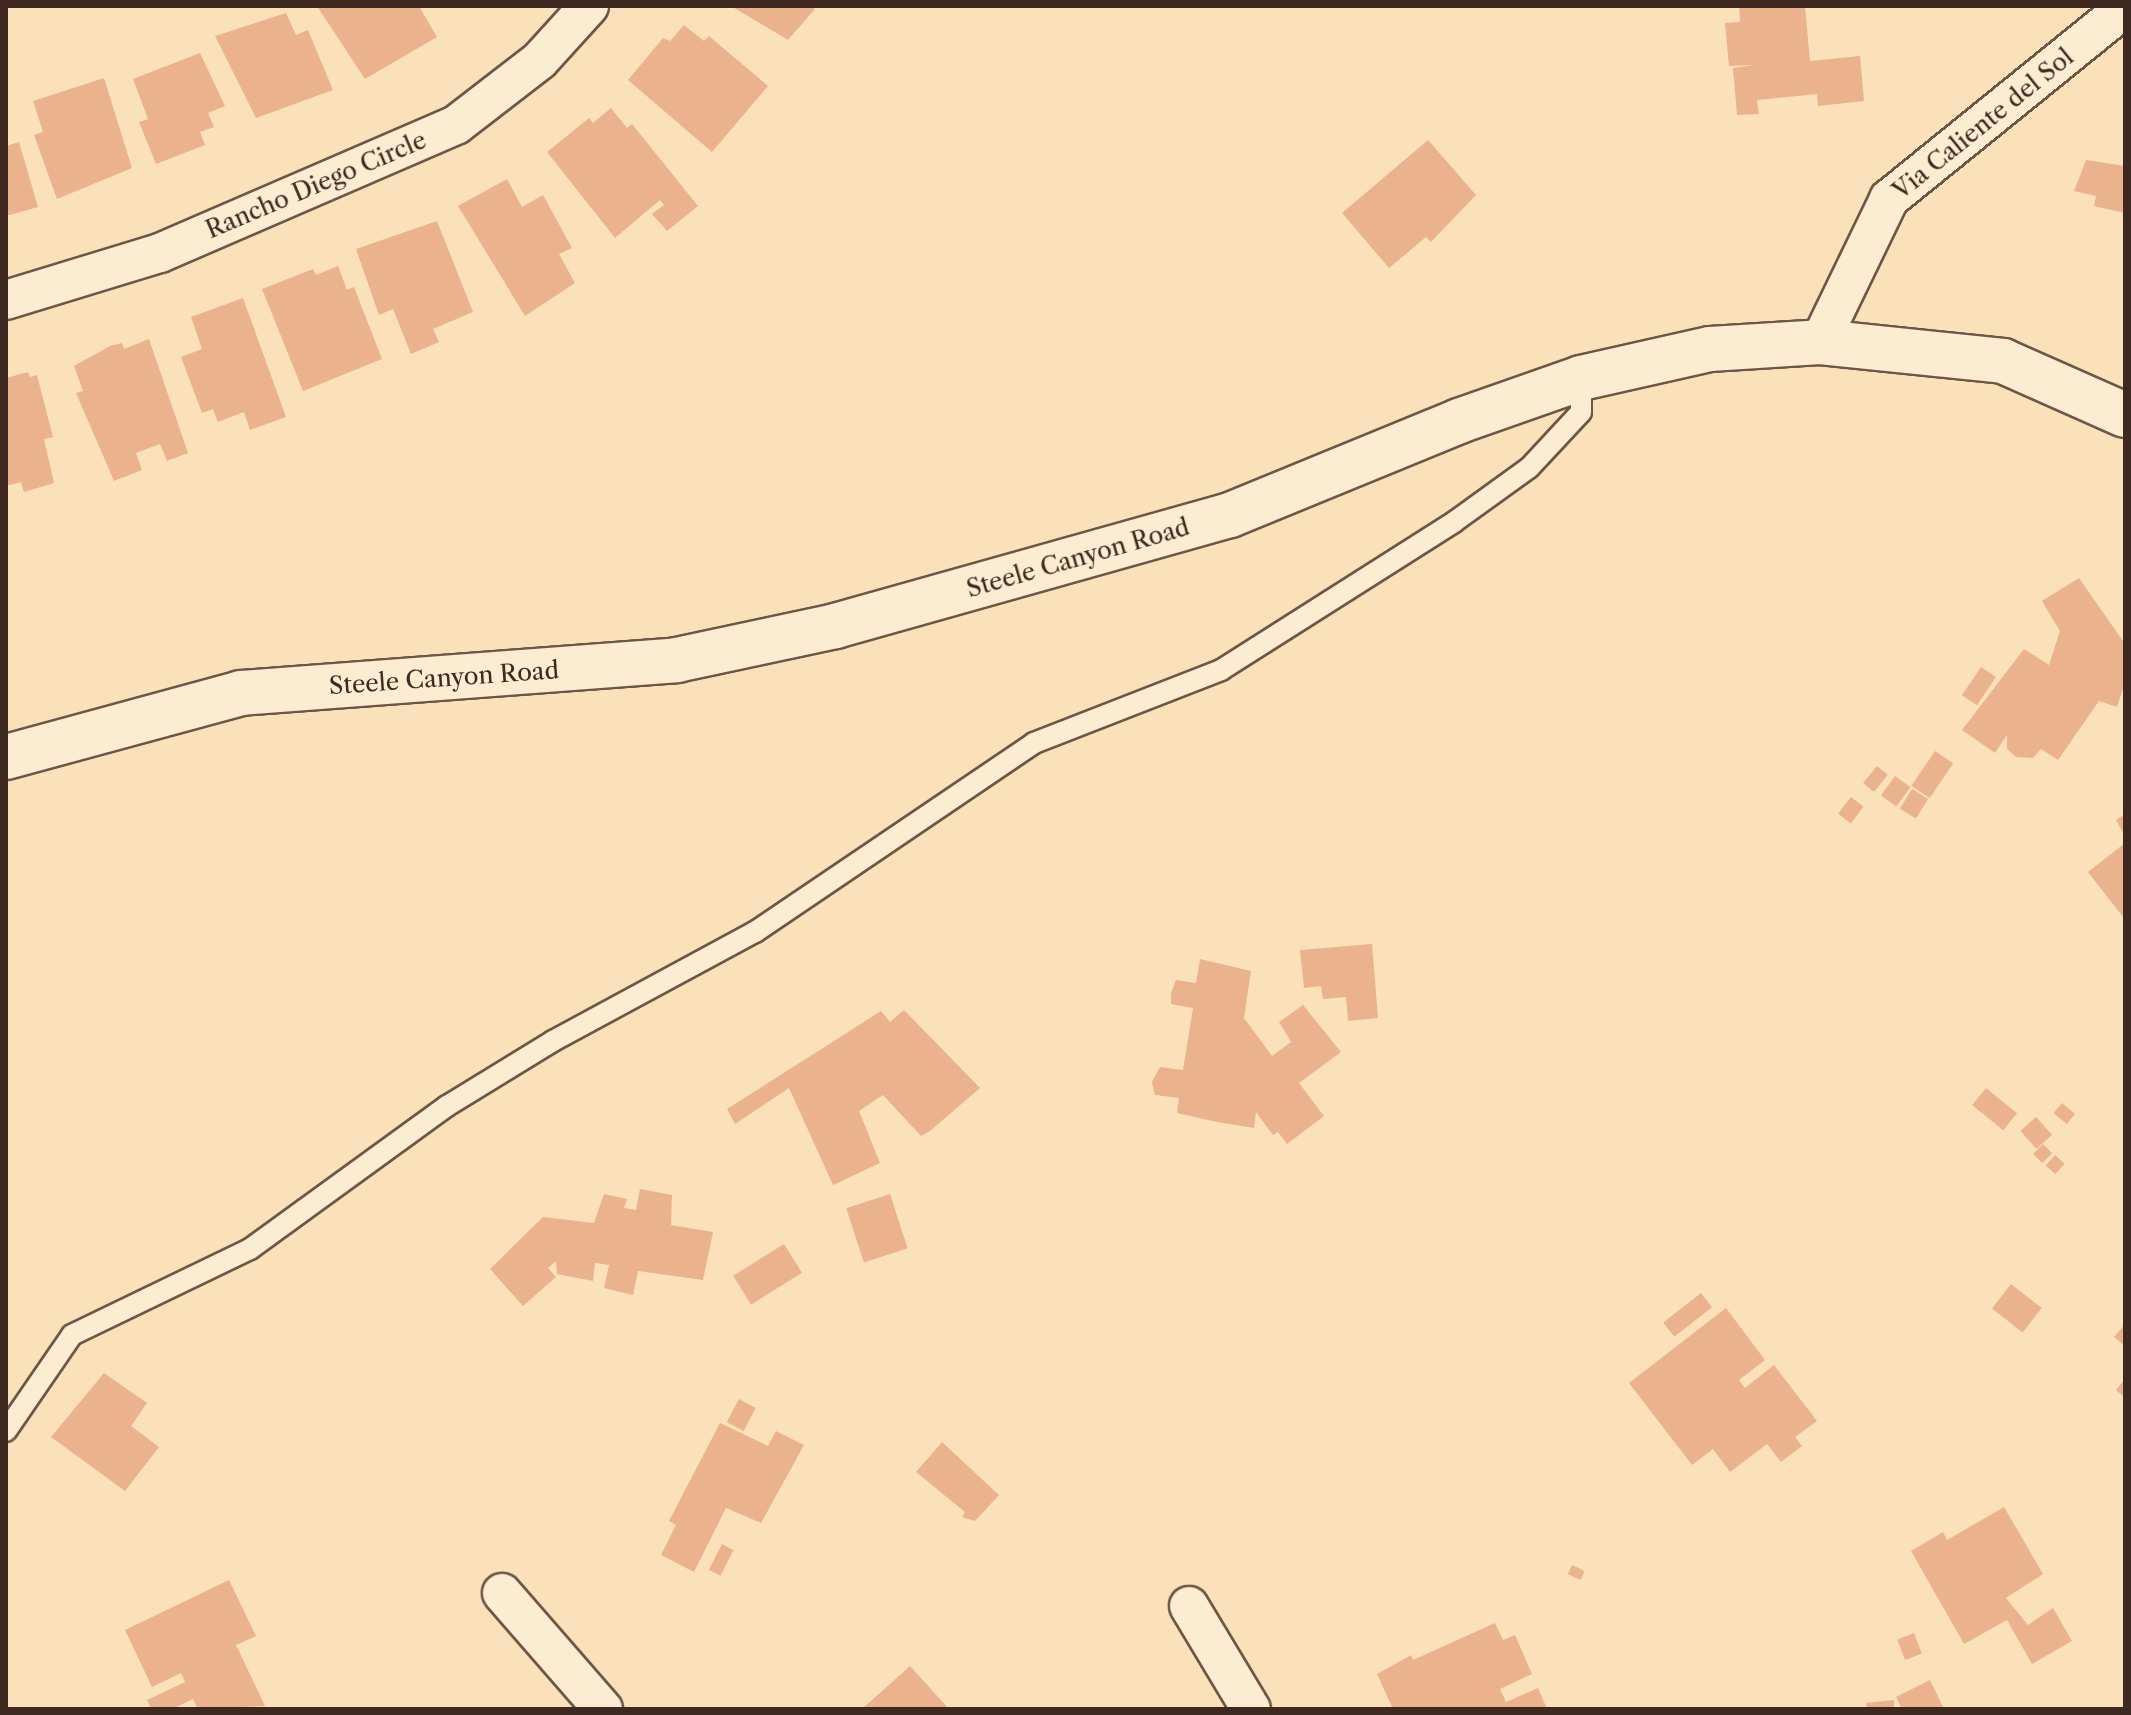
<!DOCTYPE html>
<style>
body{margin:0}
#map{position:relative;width:2131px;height:1715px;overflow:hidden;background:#fae1ba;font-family:"Libre Caslon Text",serif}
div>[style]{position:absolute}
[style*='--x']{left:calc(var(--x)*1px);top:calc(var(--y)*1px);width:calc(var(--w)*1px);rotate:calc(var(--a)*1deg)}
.building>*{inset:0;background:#eab38d;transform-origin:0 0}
.roads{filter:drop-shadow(2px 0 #6e5646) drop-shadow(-2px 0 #6e5646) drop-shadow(0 2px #6e5646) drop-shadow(0 -2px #6e5646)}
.service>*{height:20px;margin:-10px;padding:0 10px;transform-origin:10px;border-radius:10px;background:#fcecd2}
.minor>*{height:38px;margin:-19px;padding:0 19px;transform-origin:19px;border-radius:19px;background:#fcecd2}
.tertiary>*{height:44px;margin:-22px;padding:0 22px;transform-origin:22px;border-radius:22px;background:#fcecd2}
span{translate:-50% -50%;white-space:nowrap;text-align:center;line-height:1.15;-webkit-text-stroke:8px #fcecd2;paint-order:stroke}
.street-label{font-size:24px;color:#3f2820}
.frame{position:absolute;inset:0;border:8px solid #3f2820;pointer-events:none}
</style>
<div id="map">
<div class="building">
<div style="clip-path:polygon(317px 6px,419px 6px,437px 37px,365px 79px)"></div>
<div style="clip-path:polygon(731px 6px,810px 6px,815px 9px,788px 40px)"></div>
<div style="clip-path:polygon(1739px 6px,1805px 6px,1810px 61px,1860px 56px,1864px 101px,1818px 106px,1817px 94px,1757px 100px,1759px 114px,1737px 115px,1733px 68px,1755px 65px,1729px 66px,1725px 23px,1740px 22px)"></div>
<div style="clip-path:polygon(286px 13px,296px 35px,308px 30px,333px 90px,256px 118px,215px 36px)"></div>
<div style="clip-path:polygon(684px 25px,704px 41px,709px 36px,768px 86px,712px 152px,628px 80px,663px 38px,670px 41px)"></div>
<div style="clip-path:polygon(200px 53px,225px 106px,208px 113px,214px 127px,200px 132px,205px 145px,156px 164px,139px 122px,148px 119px,133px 79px)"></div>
<div style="clip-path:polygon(104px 78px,132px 168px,57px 199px,34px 135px,43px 132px,33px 101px)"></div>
<div style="clip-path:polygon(611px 108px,627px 128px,632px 124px,698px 206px,667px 231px,652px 214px,664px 205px,660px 200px,615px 238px,547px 152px,589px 118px,593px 123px)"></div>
<div style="clip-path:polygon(1428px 140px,1476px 195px,1431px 242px,1426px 237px,1389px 268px,1342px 213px)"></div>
<div style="clip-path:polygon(19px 142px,38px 207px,6px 216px,6px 146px)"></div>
<div style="clip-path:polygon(2086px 160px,2125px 166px,2125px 213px,2094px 206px,2096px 196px,2074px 191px)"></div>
<div style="clip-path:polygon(507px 179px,522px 207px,543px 195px,572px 248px,559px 254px,575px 283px,525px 316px,458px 206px)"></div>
<div style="clip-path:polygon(437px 221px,473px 312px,433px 329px,439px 342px,411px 354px,393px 309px,379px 315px,356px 249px)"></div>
<div style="clip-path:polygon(338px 266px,347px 290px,354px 287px,382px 359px,303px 391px,262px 289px,313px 269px,316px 275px)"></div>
<div style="clip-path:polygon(243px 298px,286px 417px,250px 430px,244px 412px,218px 422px,213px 409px,202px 413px,181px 357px,202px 349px,191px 317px)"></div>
<div style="clip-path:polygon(149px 339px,188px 453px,167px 461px,160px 444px,136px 453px,142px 470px,114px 481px,76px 393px,83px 391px,74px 366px,110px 346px,122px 343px,124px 349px)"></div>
<div style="clip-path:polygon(28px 372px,30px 377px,37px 375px,53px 437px,44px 439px,54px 483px,24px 492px,21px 482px,6px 486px,6px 378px)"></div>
<div style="clip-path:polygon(2079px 578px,2125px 644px,2125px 682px,2117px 707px,2099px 701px,2058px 760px,2041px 749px,2033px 758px,2016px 757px,2007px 749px,2007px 735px,1995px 753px,1962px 730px,2024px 649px,2049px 665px,2060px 631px,2042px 601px)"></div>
<div style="left:1981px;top:667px;width:18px;height:34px;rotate:34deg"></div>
<div style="left:1935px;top:751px;width:22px;height:42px;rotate:34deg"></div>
<div style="left:1877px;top:766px;width:14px;height:22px;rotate:39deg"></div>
<div style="left:1895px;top:776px;width:19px;height:24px;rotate:36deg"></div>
<div style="left:1912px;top:789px;width:19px;height:23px;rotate:32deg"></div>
<div style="left:1851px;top:797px;width:16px;height:21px;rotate:38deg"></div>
<div style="clip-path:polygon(2125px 814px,2125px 836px,2116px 820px)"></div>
<div style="clip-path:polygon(2125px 843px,2125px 915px,2123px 917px,2088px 872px)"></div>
<div style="clip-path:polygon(1372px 944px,1378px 1018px,1348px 1021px,1346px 997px,1323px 999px,1321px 986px,1304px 988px,1300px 950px)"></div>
<div style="clip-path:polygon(1200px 959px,1251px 971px,1244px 1018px,1272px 1056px,1291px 1042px,1279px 1022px,1303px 1005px,1341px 1052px,1299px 1083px,1324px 1116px,1287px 1144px,1278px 1132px,1273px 1135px,1256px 1112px,1254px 1128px,1217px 1122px,1177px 1113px,1179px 1098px,1155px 1095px,1152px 1082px,1160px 1067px,1183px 1070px,1193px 1008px,1171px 1004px,1171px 993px,1176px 980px,1196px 983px)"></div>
<div style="clip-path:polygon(904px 1010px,980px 1088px,930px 1131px,921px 1136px,883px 1095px,859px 1111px,880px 1163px,833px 1185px,789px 1088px,735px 1124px,727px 1109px,881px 1011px,890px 1022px)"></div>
<div style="left:1986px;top:1088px;width:40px;height:22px;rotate:39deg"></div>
<div style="left:2062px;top:1103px;width:17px;height:13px;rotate:40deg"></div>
<div style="left:2036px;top:1117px;width:24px;height:21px;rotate:48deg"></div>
<div style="left:2043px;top:1144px;width:13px;height:14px;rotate:45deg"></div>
<div style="left:2055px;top:1155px;width:13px;height:14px;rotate:42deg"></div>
<div style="clip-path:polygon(640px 1189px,672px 1195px,671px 1225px,713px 1232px,703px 1280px,638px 1271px,633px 1295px,604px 1288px,609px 1265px,595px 1263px,593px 1281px,557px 1274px,556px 1261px,548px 1268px,556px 1277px,523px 1306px,490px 1269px,543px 1217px,594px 1223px,604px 1194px,627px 1199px,624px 1208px,636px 1210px)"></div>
<div style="left:890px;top:1194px;width:57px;height:46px;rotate:72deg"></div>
<div style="left:784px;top:1244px;width:34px;height:60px;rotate:58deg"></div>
<div style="left:2011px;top:1284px;width:39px;height:31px;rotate:38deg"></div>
<div style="left:1701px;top:1293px;width:18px;height:48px;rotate:52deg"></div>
<div style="clip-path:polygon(1726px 1308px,1765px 1360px,1739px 1380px,1745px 1388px,1774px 1365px,1817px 1421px,1795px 1437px,1802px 1446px,1781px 1462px,1767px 1444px,1730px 1472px,1713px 1449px,1692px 1465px,1629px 1383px)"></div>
<div style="clip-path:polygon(2125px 1324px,2125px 1346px,2114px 1337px)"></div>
<div style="clip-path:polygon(104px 1373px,147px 1403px,131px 1426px,159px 1447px,125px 1491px,51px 1437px)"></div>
<div style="clip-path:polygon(2125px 1379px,2125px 1398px,2116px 1390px)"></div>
<div style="left:739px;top:1399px;width:19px;height:26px;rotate:28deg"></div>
<div style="clip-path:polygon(720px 1423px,768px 1446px,776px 1431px,804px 1445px,761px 1523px,726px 1508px,694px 1572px,661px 1555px,676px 1525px,669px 1521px)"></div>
<div style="clip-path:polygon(942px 1442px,999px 1495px,975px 1521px,962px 1517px,965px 1512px,916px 1472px)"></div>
<div style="clip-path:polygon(2004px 1507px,2043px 1574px,2006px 1598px,2028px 1625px,2053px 1608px,2072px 1641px,2032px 1664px,2007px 1620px,1964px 1644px,1911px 1551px,1943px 1532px,1947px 1540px)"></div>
<div style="left:722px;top:1544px;width:13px;height:29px;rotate:27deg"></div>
<div style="left:1572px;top:1565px;width:14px;height:10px;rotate:25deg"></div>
<div style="clip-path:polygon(229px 1580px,256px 1636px,236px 1645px,265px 1706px,198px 1709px,193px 1699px,172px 1709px,151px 1709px,147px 1700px,185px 1682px,181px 1673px,152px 1687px,125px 1630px)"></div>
<div style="clip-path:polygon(1495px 1623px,1503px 1640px,1515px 1635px,1532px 1674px,1500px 1689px,1506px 1702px,1538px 1688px,1547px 1709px,1393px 1709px,1377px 1674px,1411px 1655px,1413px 1660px)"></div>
<div style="left:1914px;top:1633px;width:22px;height:18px;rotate:69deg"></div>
<div style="clip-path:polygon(910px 1666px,949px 1709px,862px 1709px)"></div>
<div style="clip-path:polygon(1930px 1680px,1944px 1709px,1902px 1709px,1896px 1697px)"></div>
<div style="clip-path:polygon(1894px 1700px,1894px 1709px,1867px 1709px,1866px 1703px)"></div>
</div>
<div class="roads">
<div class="service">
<div style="--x:6;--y:1431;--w:116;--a:-55.5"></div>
<div style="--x:72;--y:1335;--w:198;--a:-25.8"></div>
<div style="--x:250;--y:1249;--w:243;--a:-36"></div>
<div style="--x:447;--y:1106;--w:124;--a:-31.5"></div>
<div style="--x:553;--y:1041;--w:230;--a:-28.4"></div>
<div style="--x:755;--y:932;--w:337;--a:-34.1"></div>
<div style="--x:1034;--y:743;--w:201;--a:-21.3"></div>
<div style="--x:1221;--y:670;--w:276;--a:-32.4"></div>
<div style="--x:1454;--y:522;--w:92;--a:-35.8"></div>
<div style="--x:1529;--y:468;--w:76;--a:-47.1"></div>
<div style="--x:1581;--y:412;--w:34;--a:-90"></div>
</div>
<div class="minor">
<div style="--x:6;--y:300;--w:161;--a:-17"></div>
<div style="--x:160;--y:253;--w:322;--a:-23.4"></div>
<div style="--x:456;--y:125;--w:106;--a:-37.7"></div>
<div style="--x:540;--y:60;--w:73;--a:-47.8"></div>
<div style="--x:1820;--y:342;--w:159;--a:-64.2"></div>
<div style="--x:1889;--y:199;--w:304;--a:-39"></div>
<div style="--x:502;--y:1593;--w:154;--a:49"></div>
<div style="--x:1189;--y:1606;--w:120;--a:59"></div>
</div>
<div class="tertiary">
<div style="--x:6;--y:757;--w:244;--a:-15.2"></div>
<div style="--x:241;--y:693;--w:437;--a:-4.3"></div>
<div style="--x:677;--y:660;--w:162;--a:-12.1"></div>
<div style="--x:835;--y:626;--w:410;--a:-15.7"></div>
<div style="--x:1230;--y:515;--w:248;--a:-22.3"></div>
<div style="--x:1459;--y:421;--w:129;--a:-19.4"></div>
<div style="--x:1581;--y:378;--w:132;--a:-12.7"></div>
<div style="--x:1710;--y:349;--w:110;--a:-3.6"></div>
<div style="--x:1820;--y:342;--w:184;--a:5.9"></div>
<div style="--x:2003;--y:361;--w:133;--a:23.9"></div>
</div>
</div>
<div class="street-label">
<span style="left:1983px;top:124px;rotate:-39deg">Via Caliente del Sol</span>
<span style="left:316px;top:185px;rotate:-23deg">Rancho Diego Circle</span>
<span style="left:1078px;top:558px;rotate:-16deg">Steele Canyon Road</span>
<span style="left:444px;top:678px;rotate:-4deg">Steele Canyon Road</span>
</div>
<div class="frame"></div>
</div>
